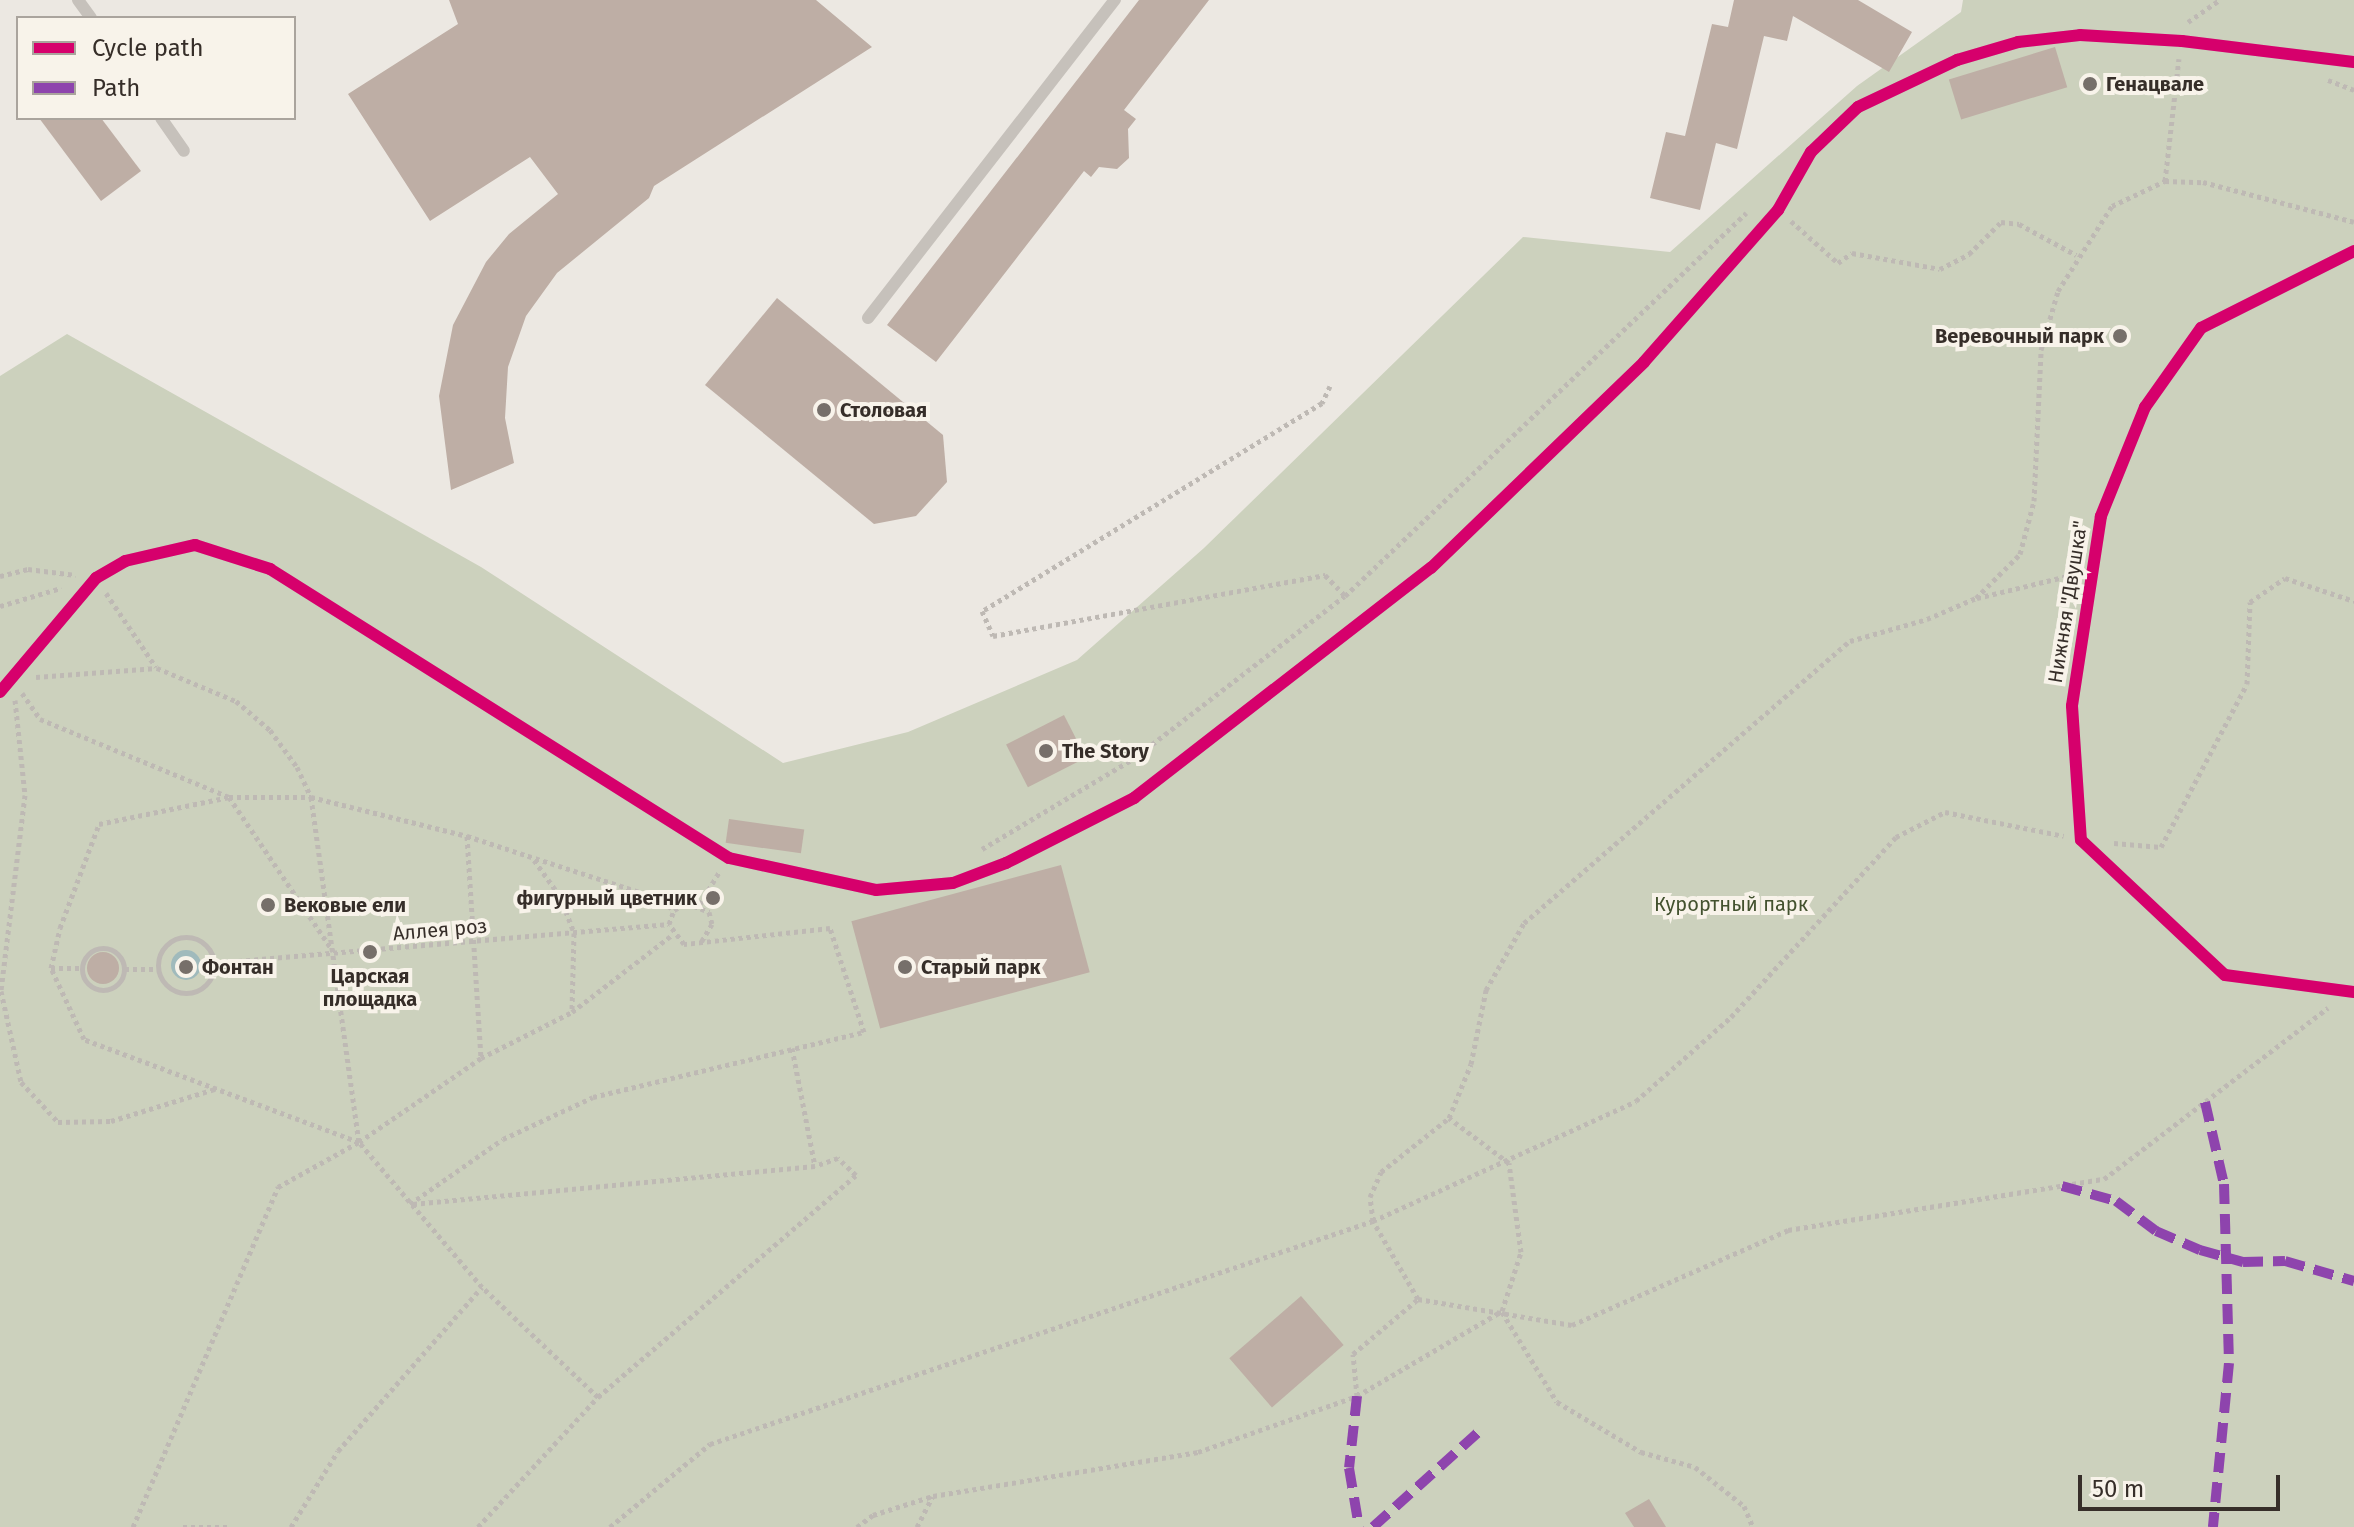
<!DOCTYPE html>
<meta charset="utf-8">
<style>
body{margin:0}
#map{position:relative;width:2354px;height:1527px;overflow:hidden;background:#ece8e2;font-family:"Fira Sans",sans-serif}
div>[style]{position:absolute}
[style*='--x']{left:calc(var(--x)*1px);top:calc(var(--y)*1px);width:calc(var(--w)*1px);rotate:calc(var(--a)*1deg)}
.green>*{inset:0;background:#ccd1bd}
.water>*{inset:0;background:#a0babc}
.round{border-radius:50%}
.building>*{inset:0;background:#beaea5;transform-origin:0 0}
.path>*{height:5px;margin-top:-2.5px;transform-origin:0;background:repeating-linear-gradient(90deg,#beb9b4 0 4px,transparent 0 8px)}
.path>.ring{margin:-2.5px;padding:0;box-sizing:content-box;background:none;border:5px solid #beb9b4;border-radius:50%}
.service>*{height:12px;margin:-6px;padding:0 6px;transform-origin:6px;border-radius:6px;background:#c6c1bb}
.quiet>*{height:10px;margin-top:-5px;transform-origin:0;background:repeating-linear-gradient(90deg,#8e44ad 0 20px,transparent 0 30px)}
.cycleway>*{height:12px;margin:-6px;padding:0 6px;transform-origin:6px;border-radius:6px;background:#d6006c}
.dots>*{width:22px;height:22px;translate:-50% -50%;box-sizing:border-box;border:4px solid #f8f3ea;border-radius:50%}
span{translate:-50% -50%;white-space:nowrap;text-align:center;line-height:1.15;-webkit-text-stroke:8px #f8f3ea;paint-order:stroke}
.poi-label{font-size:20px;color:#362e29;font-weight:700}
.left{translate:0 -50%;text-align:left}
.right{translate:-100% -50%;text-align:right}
.street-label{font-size:20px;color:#362e29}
.park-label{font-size:20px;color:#43522f}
.legend{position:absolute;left:16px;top:16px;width:280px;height:104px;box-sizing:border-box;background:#f8f3ea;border:2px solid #aaa49d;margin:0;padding:10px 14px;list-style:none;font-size:24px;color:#362e29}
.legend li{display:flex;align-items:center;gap:16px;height:40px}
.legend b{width:40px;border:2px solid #aaa49d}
.scale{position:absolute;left:2078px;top:1475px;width:202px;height:36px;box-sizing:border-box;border:4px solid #362e29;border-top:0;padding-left:10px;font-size:24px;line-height:28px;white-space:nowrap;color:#362e29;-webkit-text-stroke:6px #f8f3ea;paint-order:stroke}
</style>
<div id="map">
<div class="green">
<div style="clip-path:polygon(1963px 0,2354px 0,2354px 1527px,0 1527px,0 376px,67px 334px,481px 567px,783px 763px,908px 732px,1077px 660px,1204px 548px,1523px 237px,1670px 252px,1857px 86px,1961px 12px)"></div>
</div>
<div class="water">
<div class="round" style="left:171px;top:950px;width:30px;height:30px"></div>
</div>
<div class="building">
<div style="clip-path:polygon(449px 0,816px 0,872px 47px,654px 186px,649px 198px,557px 273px,526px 316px,508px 367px,505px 418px,514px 463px,451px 490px,439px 396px,453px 325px,486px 262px,509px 234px,558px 194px,530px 157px,430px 221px,348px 94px,458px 24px)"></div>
<div style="clip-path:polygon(1139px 0,1209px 0,1124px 110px,1136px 119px,1128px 129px,1129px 158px,1117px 169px,1099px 167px,1091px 177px,1084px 171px,936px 362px,887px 325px)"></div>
<div style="clip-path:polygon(1734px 0,1858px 0,1912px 32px,1889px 72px,1793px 16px,1787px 41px,1764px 36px,1737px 149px,1716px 143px,1700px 210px,1650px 198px,1666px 132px,1685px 136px,1712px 24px,1728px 27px)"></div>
<div style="left:2055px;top:47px;width:42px;height:111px;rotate:73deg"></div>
<div style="clip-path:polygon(39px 118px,101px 118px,141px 171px,101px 201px)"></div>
<div style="clip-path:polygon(777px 298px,943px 435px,947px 482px,916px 516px,874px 524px,705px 385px)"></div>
<div style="left:1064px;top:715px;width:48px;height:65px;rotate:63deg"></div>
<div style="left:729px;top:819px;width:76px;height:24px;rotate:8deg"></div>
<div style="left:1061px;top:865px;width:111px;height:217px;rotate:75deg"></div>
<div class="round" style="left:87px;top:952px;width:32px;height:32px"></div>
<div style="left:1301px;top:1296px;width:65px;height:95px;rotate:49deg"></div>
<div style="clip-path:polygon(1649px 1499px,1666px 1527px,1634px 1527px,1625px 1513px)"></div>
</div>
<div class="path">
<div style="--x:2188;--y:22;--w:39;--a:-35"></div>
<div style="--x:2328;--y:80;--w:28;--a:21"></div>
<div style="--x:2165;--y:181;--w:123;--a:-83.5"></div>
<div style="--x:1791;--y:221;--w:63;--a:41.8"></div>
<div style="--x:1838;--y:263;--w:17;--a:-36"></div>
<div style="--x:1852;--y:253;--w:89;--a:10.3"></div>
<div style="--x:1940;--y:269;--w:33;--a:-27"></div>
<div style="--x:1969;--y:254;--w:45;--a:-45"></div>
<div style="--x:2001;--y:222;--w:18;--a:6"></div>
<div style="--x:2019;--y:224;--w:65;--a:28.5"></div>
<div style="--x:1330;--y:386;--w:19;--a:115"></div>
<div style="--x:1322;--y:403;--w:399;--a:148.5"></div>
<div style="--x:982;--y:611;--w:27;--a:66"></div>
<div style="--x:993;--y:636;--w:338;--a:-10.4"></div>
<div style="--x:1325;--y:575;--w:29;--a:46"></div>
<div style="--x:0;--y:576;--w:29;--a:-14"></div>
<div style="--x:28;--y:569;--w:48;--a:7.1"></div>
<div style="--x:106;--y:593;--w:89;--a:56"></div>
<div style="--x:1977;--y:598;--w:102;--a:-13.6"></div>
<div style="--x:0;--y:606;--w:64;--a:-16.4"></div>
<div style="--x:36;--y:677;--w:121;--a:-4.3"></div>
<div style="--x:157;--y:668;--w:86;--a:22.7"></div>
<div style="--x:236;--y:701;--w:45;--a:40.5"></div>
<div style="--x:270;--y:730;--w:46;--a:53.9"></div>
<div style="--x:297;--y:767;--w:33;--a:65"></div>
<div style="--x:311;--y:797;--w:348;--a:82.1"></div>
<div style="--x:22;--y:693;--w:32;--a:55"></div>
<div style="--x:40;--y:719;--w:204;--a:22.4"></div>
<div style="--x:229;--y:797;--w:186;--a:56"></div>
<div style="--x:15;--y:700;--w:96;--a:84"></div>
<div style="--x:25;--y:795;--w:197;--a:97"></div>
<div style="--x:1;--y:991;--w:93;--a:77.6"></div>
<div style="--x:21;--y:1082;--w:54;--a:47.2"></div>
<div style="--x:58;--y:1122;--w:53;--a:-1.1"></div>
<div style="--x:111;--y:1121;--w:109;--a:-17.1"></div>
<div style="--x:467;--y:836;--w:222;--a:86.4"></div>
<div style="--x:2114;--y:843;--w:47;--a:4.9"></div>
<div style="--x:2161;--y:847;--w:184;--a:-62.2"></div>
<div style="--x:2247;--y:684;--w:82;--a:-87.9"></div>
<div style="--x:2250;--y:602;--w:42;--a:-34.4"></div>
<div style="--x:2285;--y:578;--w:73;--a:18.4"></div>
<div style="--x:982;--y:849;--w:176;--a:-30.8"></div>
<div style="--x:1133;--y:759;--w:267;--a:-37.6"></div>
<div style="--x:1345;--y:596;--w:555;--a:-43.68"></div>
<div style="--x:534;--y:860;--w:44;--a:54.2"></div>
<div style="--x:560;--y:896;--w:40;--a:69"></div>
<div style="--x:574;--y:933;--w:78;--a:91.5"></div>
<div style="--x:700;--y:904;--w:39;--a:-59"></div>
<div class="ring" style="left:158px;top:937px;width:51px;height:51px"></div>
<div class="ring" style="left:82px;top:948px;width:37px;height:37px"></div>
<div style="--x:214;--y:963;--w:457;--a:-4.9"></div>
<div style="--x:51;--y:968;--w:31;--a:0"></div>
<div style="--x:125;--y:969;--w:34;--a:0"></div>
<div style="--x:792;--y:1048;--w:120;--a:79"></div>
<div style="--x:1418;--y:1299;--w:156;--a:9.6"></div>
<div style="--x:1572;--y:1325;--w:236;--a:-23.7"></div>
<div style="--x:1788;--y:1230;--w:320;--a:-9.2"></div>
<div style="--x:2104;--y:1179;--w:282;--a:-37.4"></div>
<div style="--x:1502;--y:1312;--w:105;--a:58.6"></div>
<div style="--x:1557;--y:1402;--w:98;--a:30.8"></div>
<div style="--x:1641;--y:1452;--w:56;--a:15.5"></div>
<div style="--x:1695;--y:1467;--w:63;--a:38.5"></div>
<div style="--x:1744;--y:1506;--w:23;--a:67"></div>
<div style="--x:1357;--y:1396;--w:42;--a:-95.4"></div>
<div style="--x:1353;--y:1354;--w:85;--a:-40.2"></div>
<div style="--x:1418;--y:1299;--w:90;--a:-120"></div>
<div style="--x:1373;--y:1221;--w:24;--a:-97"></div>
<div style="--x:1370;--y:1197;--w:27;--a:-66"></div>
<div style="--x:1381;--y:1172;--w:87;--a:-38.5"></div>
<div style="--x:1449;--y:1118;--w:58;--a:-67.8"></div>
<div style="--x:1471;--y:1064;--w:76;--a:-78.5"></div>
<div style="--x:1486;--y:990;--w:77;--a:-60.4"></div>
<div style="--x:1524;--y:923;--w:431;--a:-40.9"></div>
<div style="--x:1850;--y:641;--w:80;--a:-15.9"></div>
<div style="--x:1927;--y:619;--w:53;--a:-23.2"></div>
<div style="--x:1976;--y:598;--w:62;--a:-45"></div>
<div style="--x:2020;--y:554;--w:55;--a:-75.2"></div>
<div style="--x:2034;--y:501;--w:151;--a:-87.3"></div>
<div style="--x:2041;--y:350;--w:61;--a:-73.9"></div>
<div style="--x:2058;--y:291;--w:101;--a:-57.6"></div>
<div style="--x:2112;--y:206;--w:59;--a:-25.3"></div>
<div style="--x:2165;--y:181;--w:38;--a:2"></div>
<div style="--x:2203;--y:182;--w:156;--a:14.8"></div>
<div style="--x:598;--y:1397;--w:160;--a:-136.5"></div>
<div style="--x:482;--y:1287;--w:190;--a:-130.3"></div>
<div style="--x:359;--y:1142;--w:294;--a:-159.5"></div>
<div style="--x:84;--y:1039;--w:78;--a:-114.9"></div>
<div style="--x:51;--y:968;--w:41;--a:-77.3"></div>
<div style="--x:60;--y:928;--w:111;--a:-69.4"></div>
<div style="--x:99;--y:824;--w:133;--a:-11.7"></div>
<div style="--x:229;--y:797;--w:82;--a:0"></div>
<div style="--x:311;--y:797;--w:161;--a:14"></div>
<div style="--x:467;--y:836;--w:198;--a:18"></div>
<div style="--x:655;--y:897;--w:23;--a:34"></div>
<div style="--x:133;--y:1527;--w:370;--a:-66.9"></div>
<div style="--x:278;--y:1187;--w:93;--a:-29.1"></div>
<div style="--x:359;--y:1142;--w:148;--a:-34.5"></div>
<div style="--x:481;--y:1058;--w:102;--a:-26.8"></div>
<div style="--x:572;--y:1012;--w:126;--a:-37.6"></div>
<div style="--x:183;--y:1527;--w:46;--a:0"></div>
<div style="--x:291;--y:1527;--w:89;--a:-58.3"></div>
<div style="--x:338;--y:1451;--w:218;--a:-48.7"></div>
<div style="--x:478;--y:1527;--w:177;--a:-47.3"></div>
<div style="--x:598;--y:1397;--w:340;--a:-40.7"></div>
<div style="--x:856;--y:1175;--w:25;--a:-137"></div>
<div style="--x:838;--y:1158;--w:24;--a:161"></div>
<div style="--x:815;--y:1166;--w:407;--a:174.6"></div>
<div style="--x:410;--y:1204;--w:113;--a:-35"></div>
<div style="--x:503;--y:1139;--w:99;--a:-25"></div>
<div style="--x:593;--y:1097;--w:279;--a:-13.5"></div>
<div style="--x:864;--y:1032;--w:109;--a:-108.1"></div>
<div style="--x:830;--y:928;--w:147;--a:173.7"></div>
<div style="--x:684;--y:944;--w:25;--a:-127"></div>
<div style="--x:669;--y:924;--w:15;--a:-70"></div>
<div style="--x:674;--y:910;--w:14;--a:-30"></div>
<div style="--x:686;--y:903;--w:25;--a:21"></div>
<div style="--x:709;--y:912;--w:12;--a:76"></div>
<div style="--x:712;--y:924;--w:21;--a:121"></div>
<div style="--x:610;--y:1527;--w:130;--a:-39.7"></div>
<div style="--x:710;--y:1444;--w:699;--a:-18.59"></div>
<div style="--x:1373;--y:1221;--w:289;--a:-24.5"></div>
<div style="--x:1636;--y:1101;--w:127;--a:-41.5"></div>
<div style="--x:1731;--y:1017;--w:244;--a:-47.5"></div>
<div style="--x:1896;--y:837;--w:55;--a:-27"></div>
<div style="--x:1945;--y:812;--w:121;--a:11.4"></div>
<div style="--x:857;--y:1527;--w:20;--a:-37"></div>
<div style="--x:873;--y:1515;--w:63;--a:-17.6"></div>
<div style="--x:933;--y:1496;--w:269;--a:-9.4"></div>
<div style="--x:1198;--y:1452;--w:169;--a:-19.4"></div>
<div style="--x:1357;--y:1396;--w:168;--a:-30.4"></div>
<div style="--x:1502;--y:1311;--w:62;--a:-72.1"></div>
<div style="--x:1521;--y:1252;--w:90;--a:-97.7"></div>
<div style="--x:1509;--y:1163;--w:75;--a:-143.1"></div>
<div style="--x:917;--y:1527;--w:34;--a:-63"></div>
</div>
<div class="service">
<div style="--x:78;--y:0;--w:22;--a:54"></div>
<div style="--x:161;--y:118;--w:40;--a:55.1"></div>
<div style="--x:2354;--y:251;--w:171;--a:153.3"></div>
<div style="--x:2201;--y:328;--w:97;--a:125.3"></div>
<div style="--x:2145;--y:407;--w:118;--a:112"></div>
<div style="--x:2101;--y:516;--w:192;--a:98.7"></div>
<div style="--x:2072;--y:706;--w:134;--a:86.2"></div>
<div style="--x:2081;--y:840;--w:197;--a:43.2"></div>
<div style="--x:2225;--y:975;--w:130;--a:7.5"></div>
<div style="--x:868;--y:318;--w:403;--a:-52.2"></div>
<div style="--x:0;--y:692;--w:149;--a:-49.9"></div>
<div style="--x:96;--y:578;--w:34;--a:-30"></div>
<div style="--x:125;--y:561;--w:72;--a:-12.9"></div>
<div style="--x:195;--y:545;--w:79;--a:17.7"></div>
<div style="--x:270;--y:569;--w:542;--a:32.2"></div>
<div style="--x:729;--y:858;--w:150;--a:12.3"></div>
<div style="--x:876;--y:890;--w:77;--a:-5.2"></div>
<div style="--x:953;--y:883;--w:57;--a:-20.7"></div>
<div style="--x:1006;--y:863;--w:144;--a:-26.9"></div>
<div style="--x:1134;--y:798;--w:376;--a:-37.8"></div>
<div style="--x:1431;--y:568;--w:296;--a:-44"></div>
<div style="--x:1644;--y:362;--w:203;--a:-48.6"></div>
<div style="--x:1778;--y:210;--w:67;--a:-60.4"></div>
<div style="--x:1811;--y:152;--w:65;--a:-43.8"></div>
<div style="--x:1858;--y:107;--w:110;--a:-25.4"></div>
<div style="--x:1957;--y:60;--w:64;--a:-16.4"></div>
<div style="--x:2018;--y:42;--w:62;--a:-6.4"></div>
<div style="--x:2080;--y:35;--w:102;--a:3.4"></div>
<div style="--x:2182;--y:41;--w:173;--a:7"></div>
</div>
<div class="quiet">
<div style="--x:2205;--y:1102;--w:84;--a:77"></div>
<div style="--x:2224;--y:1184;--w:179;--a:88.4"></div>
<div style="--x:2229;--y:1363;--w:165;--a:95.6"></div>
<div style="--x:2062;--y:1186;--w:56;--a:15.5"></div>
<div style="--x:2116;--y:1201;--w:50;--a:36.9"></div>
<div style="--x:2156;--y:1231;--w:48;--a:23.4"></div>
<div style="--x:2200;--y:1250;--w:45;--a:15.6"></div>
<div style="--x:2243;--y:1262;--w:42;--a:-1.4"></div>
<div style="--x:2285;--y:1261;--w:72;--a:16.2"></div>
<div style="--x:1357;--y:1396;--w:72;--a:96.3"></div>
<div style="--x:1349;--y:1468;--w:60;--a:80.4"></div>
<div style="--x:1373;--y:1527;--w:148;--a:-42"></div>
</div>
<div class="cycleway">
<div style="--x:2354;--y:251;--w:171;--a:153.3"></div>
<div style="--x:2201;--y:328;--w:97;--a:125.3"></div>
<div style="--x:2145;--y:407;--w:118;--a:112"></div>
<div style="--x:2101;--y:516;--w:192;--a:98.7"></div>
<div style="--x:2072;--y:706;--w:134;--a:86.2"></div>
<div style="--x:2081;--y:840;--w:197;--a:43.2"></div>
<div style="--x:2225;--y:975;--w:130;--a:7.5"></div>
<div style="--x:0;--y:692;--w:149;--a:-49.9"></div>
<div style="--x:96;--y:578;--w:34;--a:-30"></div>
<div style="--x:125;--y:561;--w:72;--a:-12.9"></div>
<div style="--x:195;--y:545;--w:79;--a:17.7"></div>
<div style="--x:270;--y:569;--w:542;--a:32.2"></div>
<div style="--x:729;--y:858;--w:150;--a:12.3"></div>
<div style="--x:876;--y:890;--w:77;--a:-5.2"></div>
<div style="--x:953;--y:883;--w:57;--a:-20.7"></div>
<div style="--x:1006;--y:863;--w:144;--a:-26.9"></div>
<div style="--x:1134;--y:798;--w:376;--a:-37.8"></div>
<div style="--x:1431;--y:568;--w:296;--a:-44"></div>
<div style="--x:1644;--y:362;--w:203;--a:-48.6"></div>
<div style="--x:1778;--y:210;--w:67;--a:-60.4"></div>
<div style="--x:1811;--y:152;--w:65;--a:-43.8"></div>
<div style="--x:1858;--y:107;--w:110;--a:-25.4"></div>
<div style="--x:1957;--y:60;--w:64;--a:-16.4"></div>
<div style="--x:2018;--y:42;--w:62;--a:-6.4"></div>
<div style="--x:2080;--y:35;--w:102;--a:3.4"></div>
<div style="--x:2182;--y:41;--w:173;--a:7"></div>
</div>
<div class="dots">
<div style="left:2090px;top:84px;background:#766f6a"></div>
<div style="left:2120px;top:336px;background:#766f6a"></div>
<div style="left:824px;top:410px;background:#766f6a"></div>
<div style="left:1046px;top:751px;background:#766f6a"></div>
<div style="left:713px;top:898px;background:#766f6a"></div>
<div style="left:268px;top:905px;background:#766f6a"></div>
<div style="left:370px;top:952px;background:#766f6a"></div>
<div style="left:186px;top:967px;background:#766f6a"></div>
<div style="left:905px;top:967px;background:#766f6a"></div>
</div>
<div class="poi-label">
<span class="left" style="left:2106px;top:84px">Генацвале</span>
<span class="right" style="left:2104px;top:336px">Веревочный парк</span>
<span class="left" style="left:840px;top:410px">Столовая</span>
<span class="left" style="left:1062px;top:751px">The Story</span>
<span class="right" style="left:697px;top:898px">фигурный цветник</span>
<span class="left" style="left:284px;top:905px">Вековые ели</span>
<span class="left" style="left:202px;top:967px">Фонтан</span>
<span class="left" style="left:921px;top:967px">Старый парк</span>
<span style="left:370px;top:988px">Царская<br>площадка</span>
</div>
<div class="street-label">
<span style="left:2068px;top:602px;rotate:-81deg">Нижняя "Двушка"</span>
<span style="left:440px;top:930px;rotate:-5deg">Аллея роз</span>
</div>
<div class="park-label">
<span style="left:1731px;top:904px">Курортный парк</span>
</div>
<ul class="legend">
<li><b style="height:10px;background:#d6006c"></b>Cycle path</li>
<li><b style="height:10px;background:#8e44ad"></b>Path</li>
</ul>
<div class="scale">50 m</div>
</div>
